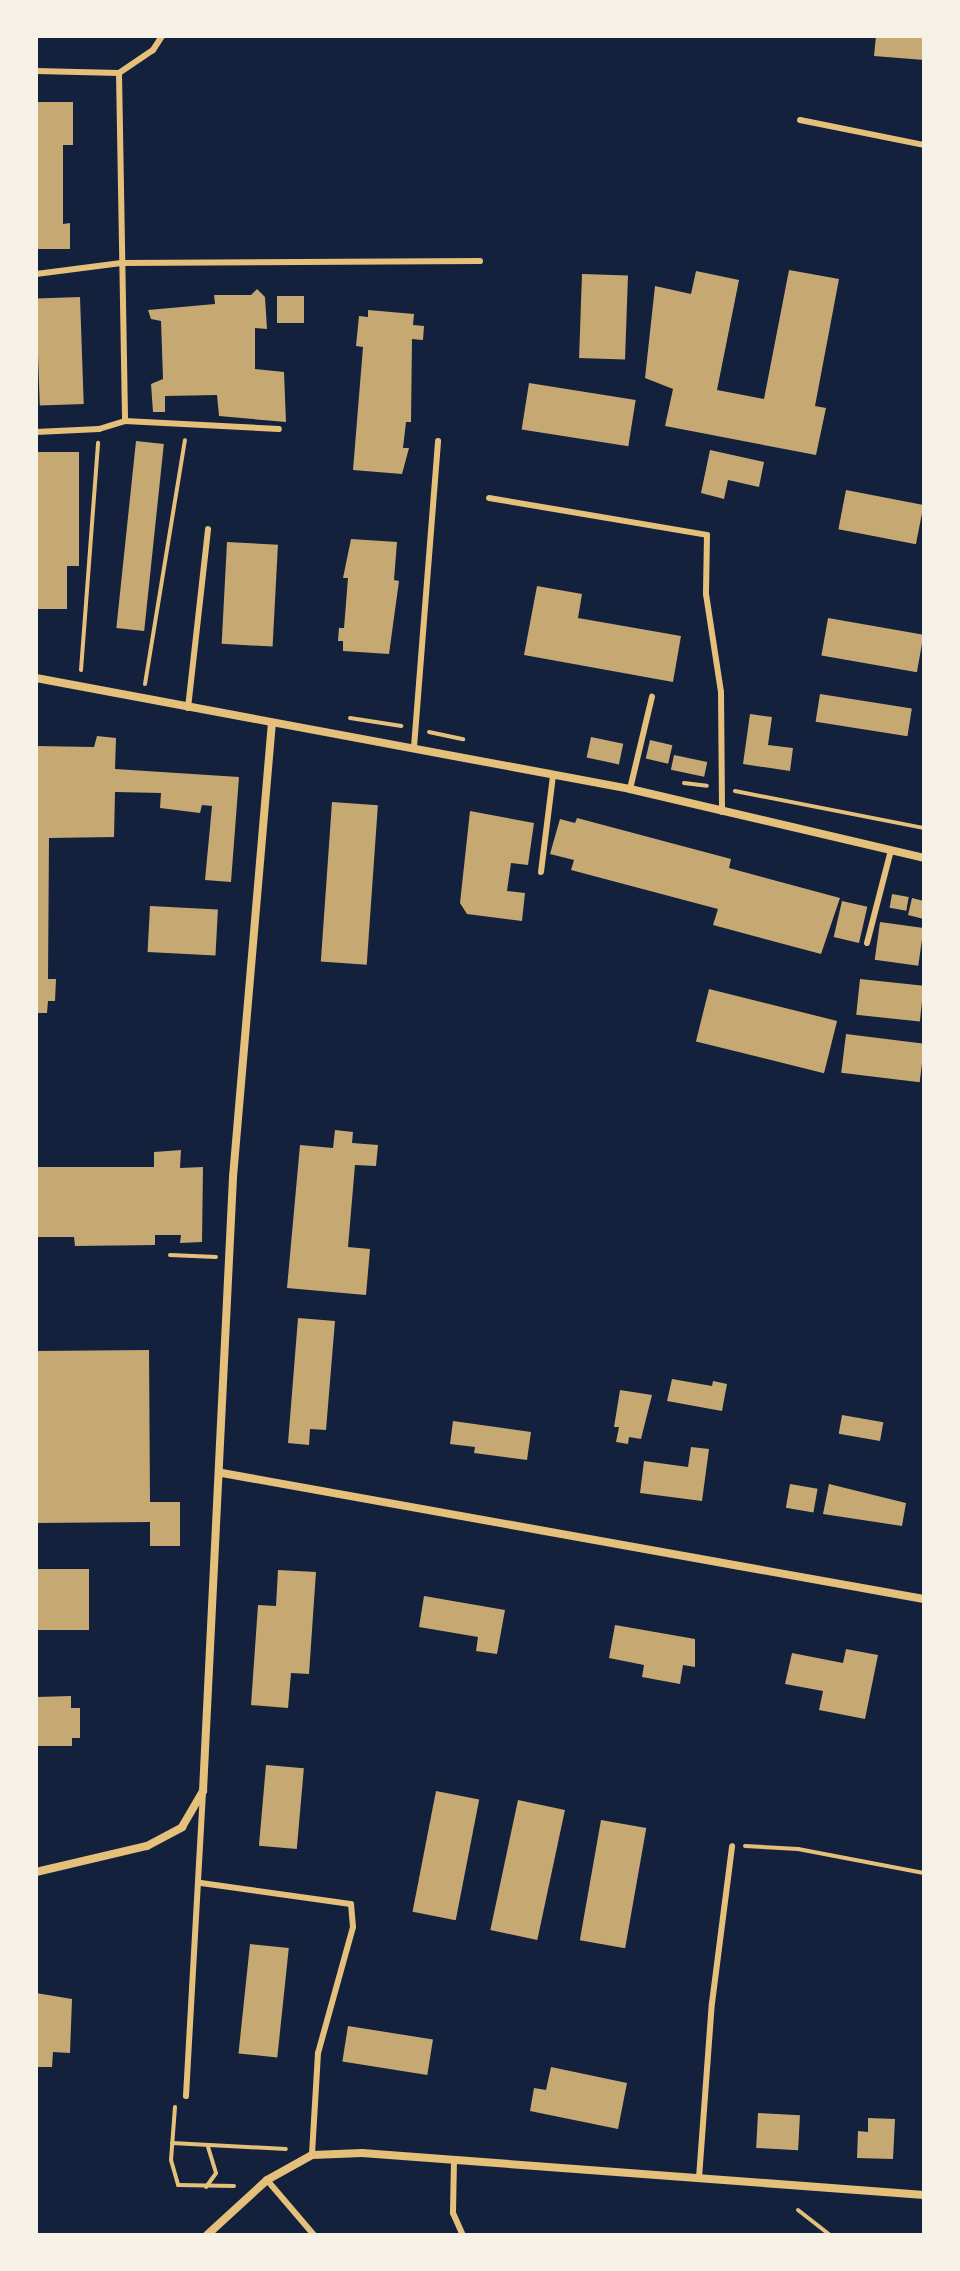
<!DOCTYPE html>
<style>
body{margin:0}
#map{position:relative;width:960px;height:2271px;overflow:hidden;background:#14213d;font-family:"Times New Roman",serif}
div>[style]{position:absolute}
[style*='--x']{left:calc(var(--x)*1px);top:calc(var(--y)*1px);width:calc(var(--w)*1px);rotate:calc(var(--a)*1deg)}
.building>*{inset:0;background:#c6a872;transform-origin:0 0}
.path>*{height:4px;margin:-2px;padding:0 2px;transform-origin:2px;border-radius:2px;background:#e5c07b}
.service>*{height:6px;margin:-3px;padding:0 3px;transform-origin:3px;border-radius:3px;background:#e5c07b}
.minor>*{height:8px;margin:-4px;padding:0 4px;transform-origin:4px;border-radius:4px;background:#e5c07b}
span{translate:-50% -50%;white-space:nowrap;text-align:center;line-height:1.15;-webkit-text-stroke:8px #f6f1e7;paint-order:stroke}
.frame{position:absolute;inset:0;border:38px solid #f6f1e7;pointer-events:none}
</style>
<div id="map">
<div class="building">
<div style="clip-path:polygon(876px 36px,924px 36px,924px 60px,874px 56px)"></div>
<div style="clip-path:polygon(36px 102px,73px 102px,73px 145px,63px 145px,63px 224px,70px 223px,70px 249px,36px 249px)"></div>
<div style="clip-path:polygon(789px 270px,839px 279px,815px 406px,826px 408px,816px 455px,665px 426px,673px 389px,645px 378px,655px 286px,691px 294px,696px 271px,739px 280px,717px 390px,764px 399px)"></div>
<div style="left:582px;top:274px;width:46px;height:84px;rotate:2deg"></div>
<div style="clip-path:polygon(257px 289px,265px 297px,267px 329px,255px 328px,255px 369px,284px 372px,286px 422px,219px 416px,217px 395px,165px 396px,165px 412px,153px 412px,151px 384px,163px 379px,161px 321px,151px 319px,148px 310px,215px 304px,214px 295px,251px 295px)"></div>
<div style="left:277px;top:296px;width:27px;height:27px"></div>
<div style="left:80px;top:297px;width:107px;height:44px;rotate:88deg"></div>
<div style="clip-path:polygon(368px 310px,414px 314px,413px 325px,424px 326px,423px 340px,412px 339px,411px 422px,406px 422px,403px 448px,409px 448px,402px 474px,353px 470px,363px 347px,356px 346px,359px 316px,368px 317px)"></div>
<div style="left:529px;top:383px;width:108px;height:47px;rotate:9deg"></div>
<div style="left:136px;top:441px;width:28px;height:188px;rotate:6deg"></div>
<div style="clip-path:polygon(710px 450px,764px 462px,759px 487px,728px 480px,724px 499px,701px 493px)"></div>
<div style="clip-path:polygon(36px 452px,79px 452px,79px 566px,67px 566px,67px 609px,36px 609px)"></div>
<div style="left:846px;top:490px;width:79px;height:40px;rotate:11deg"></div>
<div style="clip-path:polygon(351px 539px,397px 542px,394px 580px,399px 581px,389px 654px,343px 651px,343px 641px,338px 641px,339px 628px,344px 628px,348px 578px,343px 578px)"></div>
<div style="left:227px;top:542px;width:51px;height:102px;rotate:3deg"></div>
<div style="clip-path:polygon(537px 586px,582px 594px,578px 618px,681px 636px,673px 682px,524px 655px)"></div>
<div style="left:828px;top:618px;width:97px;height:38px;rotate:10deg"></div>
<div style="left:820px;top:694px;width:93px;height:28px;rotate:9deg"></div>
<div style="clip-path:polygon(750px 714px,772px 717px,768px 745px,793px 748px,790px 771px,743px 764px)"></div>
<div style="clip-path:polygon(97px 736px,116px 738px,115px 769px,239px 777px,231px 882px,205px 880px,212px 806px,202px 805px,200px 813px,160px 808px,161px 793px,115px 792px,114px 837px,49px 838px,48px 979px,56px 979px,55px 1001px,48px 1001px,47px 1013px,36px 1013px,36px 746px,94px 747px)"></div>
<div style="left:591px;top:737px;width:33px;height:21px;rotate:12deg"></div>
<div style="left:650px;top:740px;width:23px;height:19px;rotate:13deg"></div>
<div style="left:674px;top:755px;width:34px;height:15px;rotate:12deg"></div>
<div style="left:332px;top:802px;width:46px;height:160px;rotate:4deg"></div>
<div style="clip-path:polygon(470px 811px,534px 823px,528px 865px,511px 863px,507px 891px,525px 893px,522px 921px,467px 914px,460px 903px)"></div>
<div style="clip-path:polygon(577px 818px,731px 859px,729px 868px,840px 898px,821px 954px,713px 925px,718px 909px,571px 870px,574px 860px,550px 854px,560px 819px,575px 823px)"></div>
<div style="left:892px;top:894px;width:17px;height:14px;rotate:10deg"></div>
<div style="clip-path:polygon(912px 898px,924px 901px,924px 919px,908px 915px)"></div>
<div style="left:842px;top:901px;width:26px;height:37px;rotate:13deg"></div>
<div style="left:150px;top:906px;width:68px;height:46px;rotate:3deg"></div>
<div style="left:880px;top:922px;width:44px;height:38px;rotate:8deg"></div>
<div style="left:860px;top:979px;width:64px;height:36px;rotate:6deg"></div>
<div style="left:709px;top:989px;width:132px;height:54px;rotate:14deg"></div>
<div style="left:846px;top:1034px;width:79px;height:39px;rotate:7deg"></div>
<div style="clip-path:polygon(335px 1130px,353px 1132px,352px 1143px,378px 1145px,376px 1166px,355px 1165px,348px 1247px,370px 1249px,366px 1295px,287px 1288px,300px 1145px,333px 1148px)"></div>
<div style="clip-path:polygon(181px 1150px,180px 1168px,203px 1167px,202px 1242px,180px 1243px,181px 1235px,155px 1235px,155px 1245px,75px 1246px,74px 1237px,36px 1237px,36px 1167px,154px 1167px,154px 1152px)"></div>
<div style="clip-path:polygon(298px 1318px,335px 1321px,326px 1430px,310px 1429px,309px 1445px,288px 1443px)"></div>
<div style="clip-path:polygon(149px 1350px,150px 1502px,180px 1502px,180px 1546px,150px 1546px,150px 1522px,36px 1523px,36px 1351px)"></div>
<div style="clip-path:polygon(672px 1379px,712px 1386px,713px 1381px,727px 1384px,722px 1411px,667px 1401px)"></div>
<div style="clip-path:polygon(620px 1390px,652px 1395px,641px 1439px,629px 1437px,628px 1444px,616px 1442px,619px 1427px,614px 1427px)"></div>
<div style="left:842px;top:1415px;width:42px;height:19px;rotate:10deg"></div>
<div style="clip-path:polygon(453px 1421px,531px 1432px,527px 1460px,474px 1453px,475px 1447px,450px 1444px)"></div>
<div style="clip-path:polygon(691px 1447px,709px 1449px,702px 1501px,640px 1493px,644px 1461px,688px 1467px)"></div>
<div style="left:790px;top:1484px;width:28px;height:24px;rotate:10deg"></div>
<div style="clip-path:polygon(829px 1484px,906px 1503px,902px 1526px,823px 1514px)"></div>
<div style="left:36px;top:1569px;width:53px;height:61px"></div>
<div style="clip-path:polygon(278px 1570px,316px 1572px,309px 1674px,291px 1673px,288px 1708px,251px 1705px,258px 1605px,276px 1606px)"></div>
<div style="clip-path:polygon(424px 1596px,505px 1610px,497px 1654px,476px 1651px,478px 1637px,419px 1627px)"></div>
<div style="clip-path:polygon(615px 1625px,695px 1639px,695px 1667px,683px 1665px,680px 1684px,642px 1677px,644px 1665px,609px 1658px)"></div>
<div style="clip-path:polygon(846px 1649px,878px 1655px,865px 1719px,819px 1710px,823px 1691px,785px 1684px,792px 1653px,843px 1663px)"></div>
<div style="clip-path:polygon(71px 1696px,71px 1708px,80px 1708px,80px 1738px,72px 1738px,72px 1746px,36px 1746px,36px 1697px)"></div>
<div style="left:266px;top:1765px;width:38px;height:81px;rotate:5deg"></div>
<div style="left:436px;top:1791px;width:44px;height:123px;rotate:11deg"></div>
<div style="left:518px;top:1800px;width:48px;height:133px;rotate:12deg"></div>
<div style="left:601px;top:1820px;width:46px;height:122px;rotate:10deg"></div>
<div style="left:250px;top:1944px;width:39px;height:110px;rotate:6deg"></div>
<div style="clip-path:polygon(36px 1993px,72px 1999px,70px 2053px,53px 2052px,52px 2067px,36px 2067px)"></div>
<div style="left:348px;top:2026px;width:86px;height:36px;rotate:9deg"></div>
<div style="clip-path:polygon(551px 2067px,627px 2083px,618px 2129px,530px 2111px,534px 2088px,546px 2090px)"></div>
<div style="left:758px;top:2113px;width:42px;height:35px;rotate:3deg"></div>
<div style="clip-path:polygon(868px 2118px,895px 2119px,893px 2159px,857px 2158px,858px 2131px,868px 2132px)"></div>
</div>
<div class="path">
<div style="--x:81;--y:670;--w:228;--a:-85.7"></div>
<div style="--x:145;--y:684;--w:247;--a:-80.7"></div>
<div style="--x:350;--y:718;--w:52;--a:8.9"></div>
<div style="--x:429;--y:732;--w:35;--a:12"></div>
<div style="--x:684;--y:783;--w:23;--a:7"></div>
<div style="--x:735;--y:791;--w:193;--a:11.1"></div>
<div style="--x:170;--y:1255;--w:46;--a:2.5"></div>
<div style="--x:745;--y:1846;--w:53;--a:3.2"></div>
<div style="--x:798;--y:1849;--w:128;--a:10.8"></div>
<div style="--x:175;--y:2107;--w:53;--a:94.3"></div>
<div style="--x:171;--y:2160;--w:26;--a:74"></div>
<div style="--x:178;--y:2185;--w:56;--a:1"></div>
<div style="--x:172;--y:2143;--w:114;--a:3"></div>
<div style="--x:206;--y:2187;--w:17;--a:-54"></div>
<div style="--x:216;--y:2173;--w:27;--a:-107"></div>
<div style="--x:798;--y:2210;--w:41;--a:38"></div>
</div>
<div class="service">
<div style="--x:36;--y:71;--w:83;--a:1.4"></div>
<div style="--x:119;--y:73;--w:348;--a:89"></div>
<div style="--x:119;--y:73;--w:41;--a:-34.1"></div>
<div style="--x:153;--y:50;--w:17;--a:-57"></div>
<div style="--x:800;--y:120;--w:126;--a:11.4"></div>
<div style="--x:36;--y:274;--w:86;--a:-7.4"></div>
<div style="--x:121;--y:263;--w:359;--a:-0.3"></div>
<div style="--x:36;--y:432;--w:63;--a:-2.7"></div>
<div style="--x:99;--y:429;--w:27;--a:-17"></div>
<div style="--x:125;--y:421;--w:154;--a:3"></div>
<div style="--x:489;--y:498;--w:221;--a:9.6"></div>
<div style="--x:707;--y:535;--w:59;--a:91"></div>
<div style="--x:706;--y:594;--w:99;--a:81.3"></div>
<div style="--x:721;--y:692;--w:120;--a:89.5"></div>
<div style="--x:188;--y:708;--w:180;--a:-83.6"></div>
<div style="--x:414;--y:747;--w:307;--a:-85.5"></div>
<div style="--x:630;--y:789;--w:95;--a:-76.6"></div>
<div style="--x:541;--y:872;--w:98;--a:-82.9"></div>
<div style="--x:867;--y:943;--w:96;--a:-75.5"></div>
<div style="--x:201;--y:1883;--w:151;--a:8"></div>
<div style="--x:351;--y:1904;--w:23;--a:85"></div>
<div style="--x:353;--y:1927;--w:131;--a:105.5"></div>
<div style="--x:318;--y:2053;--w:102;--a:93.4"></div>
<div style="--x:186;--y:2096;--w:302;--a:-86.8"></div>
<div style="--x:454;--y:2160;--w:53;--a:91.1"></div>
<div style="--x:453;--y:2213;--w:24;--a:66"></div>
<div style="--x:699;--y:2178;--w:175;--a:-85.8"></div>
<div style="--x:712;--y:2003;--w:158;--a:-82.7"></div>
<div style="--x:267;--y:2180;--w:72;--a:49.5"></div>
</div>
<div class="minor">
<div style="--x:36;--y:678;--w:604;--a:10.58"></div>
<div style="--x:630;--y:789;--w:302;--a:13.2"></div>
<div style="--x:222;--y:1473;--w:713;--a:10.18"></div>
<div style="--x:36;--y:1872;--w:114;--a:-13.2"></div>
<div style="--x:147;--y:1846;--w:40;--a:-28"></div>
<div style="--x:182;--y:1827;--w:42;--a:-59.7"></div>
<div style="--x:203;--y:1791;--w:615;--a:-87.2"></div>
<div style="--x:233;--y:1177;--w:455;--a:-85.1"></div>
<div style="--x:207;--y:2235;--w:81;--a:-42.5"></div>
<div style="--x:267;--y:2180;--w:51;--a:-29.1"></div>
<div style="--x:312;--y:2155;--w:50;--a:-2.3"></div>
<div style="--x:362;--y:2153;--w:564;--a:4.27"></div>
</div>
<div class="frame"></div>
</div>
